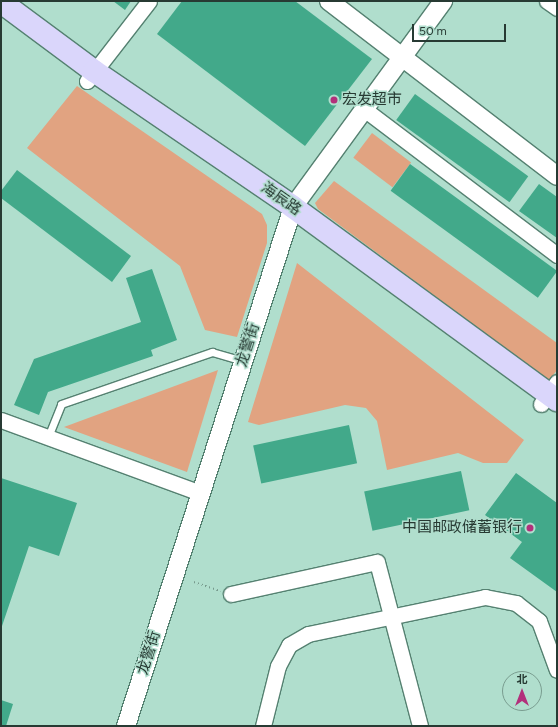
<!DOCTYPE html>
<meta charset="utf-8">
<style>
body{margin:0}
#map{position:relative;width:558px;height:727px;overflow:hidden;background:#b0decd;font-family:Figtree,"Noto Sans SC",sans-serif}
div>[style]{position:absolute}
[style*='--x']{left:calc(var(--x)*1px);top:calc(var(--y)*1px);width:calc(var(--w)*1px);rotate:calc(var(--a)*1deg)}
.green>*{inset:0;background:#e1a381;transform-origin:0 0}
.building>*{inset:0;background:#42a98a;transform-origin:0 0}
.path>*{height:2px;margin-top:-1px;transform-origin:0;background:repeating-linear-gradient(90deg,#779a8d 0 1px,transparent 0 4px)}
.roads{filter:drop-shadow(1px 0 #558171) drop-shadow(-1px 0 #558171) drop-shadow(0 1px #558171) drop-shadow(0 -1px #558171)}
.service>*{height:7px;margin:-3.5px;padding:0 3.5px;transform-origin:3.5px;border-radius:3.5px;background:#fff}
.minor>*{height:15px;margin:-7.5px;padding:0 7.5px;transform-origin:7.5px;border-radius:7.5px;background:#fff}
.tertiary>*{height:18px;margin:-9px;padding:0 9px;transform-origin:9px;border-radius:9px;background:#fff}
.primary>*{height:22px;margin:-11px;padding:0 11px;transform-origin:11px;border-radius:11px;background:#dad6fb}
.dots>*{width:11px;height:11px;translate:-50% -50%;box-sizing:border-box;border:2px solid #b0decd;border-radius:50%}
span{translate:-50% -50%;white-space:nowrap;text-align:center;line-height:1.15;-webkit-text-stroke:3px #b0decd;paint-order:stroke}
.poi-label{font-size:15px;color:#273a33}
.left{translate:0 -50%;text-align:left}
.right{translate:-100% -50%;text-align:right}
.street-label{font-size:15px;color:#273a33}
.frame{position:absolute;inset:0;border:2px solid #273a33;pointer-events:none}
.north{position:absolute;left:502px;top:671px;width:40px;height:40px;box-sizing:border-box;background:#b0decd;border:1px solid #799c8f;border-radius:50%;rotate:0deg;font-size:11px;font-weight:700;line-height:16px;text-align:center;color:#273a33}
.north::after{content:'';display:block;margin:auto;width:14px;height:18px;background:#b2307b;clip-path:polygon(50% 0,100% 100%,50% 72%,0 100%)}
.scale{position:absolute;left:412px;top:24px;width:94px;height:18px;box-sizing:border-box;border:2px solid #273a33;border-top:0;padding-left:5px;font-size:12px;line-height:14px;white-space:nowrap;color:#273a33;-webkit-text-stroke:3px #b0decd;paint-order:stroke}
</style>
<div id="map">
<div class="green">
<div style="clip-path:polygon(77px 86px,262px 214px,267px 225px,267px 243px,237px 337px,205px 330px,180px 266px,27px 148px)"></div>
<div style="left:372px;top:133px;width:49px;height:31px;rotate:37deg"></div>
<div style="clip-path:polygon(334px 181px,557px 343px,557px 370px,549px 381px,318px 209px,315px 203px)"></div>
<div style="clip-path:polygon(297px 263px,524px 440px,507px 463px,483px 463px,458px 453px,387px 470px,377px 421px,366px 408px,345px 405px,259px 425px,248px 422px)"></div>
<div style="clip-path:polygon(218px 370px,187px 472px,64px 427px)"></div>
</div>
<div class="building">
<div style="clip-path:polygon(113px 1px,131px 1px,125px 10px)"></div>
<div style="clip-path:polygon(182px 1px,295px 1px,372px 59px,305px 146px,157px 34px)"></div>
<div style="left:415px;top:94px;width:140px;height:32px;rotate:36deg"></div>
<div style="left:410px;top:164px;width:182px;height:33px;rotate:36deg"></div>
<div style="clip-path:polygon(17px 170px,131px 256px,112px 282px,1px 198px,1px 191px)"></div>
<div style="clip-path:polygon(539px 184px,557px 197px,557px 238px,519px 211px)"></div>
<div style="clip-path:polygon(152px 269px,177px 340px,151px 350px,153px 356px,48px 392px,39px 415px,14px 405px,34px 359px,141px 322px,126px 278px)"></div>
<div style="left:349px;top:425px;width:39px;height:98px;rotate:78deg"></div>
<div style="left:461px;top:471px;width:40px;height:99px;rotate:78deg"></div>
<div style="clip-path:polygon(516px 473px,557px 503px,557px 592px,510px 558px,522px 542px,485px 515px)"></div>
<div style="clip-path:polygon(1px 478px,77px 503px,59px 556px,29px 546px,1px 629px)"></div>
<div style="clip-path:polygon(1px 700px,13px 704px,6px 726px,1px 726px)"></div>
</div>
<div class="path">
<div style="--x:194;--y:582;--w:28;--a:19"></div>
</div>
<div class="roads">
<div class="service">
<div style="--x:48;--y:437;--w:35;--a:-68"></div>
<div style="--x:61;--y:404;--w:160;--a:-19"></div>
<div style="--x:212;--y:352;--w:32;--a:16"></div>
</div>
<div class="minor">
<div style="--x:547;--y:1;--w:12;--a:35"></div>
<div style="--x:87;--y:81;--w:101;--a:-52.2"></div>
<div style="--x:364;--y:109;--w:242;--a:37.1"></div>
<div style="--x:541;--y:404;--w:27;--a:-54"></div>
<div style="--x:1;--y:420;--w:212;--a:20.1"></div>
<div style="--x:231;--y:594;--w:149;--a:-12.4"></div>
<div style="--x:377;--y:562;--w:170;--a:75.3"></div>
<div style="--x:263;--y:726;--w:62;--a:-76"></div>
<div style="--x:278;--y:666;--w:24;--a:-62"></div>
<div style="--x:289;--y:645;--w:22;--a:-30"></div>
<div style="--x:308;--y:634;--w:181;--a:-11.8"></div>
<div style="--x:485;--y:597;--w:32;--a:11"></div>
<div style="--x:516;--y:603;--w:29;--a:38"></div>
<div style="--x:539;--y:621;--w:52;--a:69.8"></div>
</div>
<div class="tertiary">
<div style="--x:329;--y:1;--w:287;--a:37.5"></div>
<div style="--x:126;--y:726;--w:545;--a:-72.16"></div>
<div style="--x:293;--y:207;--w:255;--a:-53.9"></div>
</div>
<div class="primary">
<div style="--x:1;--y:2;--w:116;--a:36.6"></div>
<div style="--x:94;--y:71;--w:241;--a:34.3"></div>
<div style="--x:293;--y:207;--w:327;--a:36.2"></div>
</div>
</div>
<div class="dots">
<div style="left:334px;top:100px;background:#b2307b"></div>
<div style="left:530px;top:528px;background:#b2307b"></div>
</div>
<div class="poi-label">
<span class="left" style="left:342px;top:100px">宏发超市</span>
<span class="right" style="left:522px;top:528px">中国邮政储蓄银行</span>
</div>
<div class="street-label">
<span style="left:281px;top:199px;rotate:35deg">海辰路</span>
<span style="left:248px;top:345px;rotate:-72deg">龙警街</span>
<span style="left:149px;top:653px;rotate:-73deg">龙警街</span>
</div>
<div class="frame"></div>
<div class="north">北</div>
<div class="scale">50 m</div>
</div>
